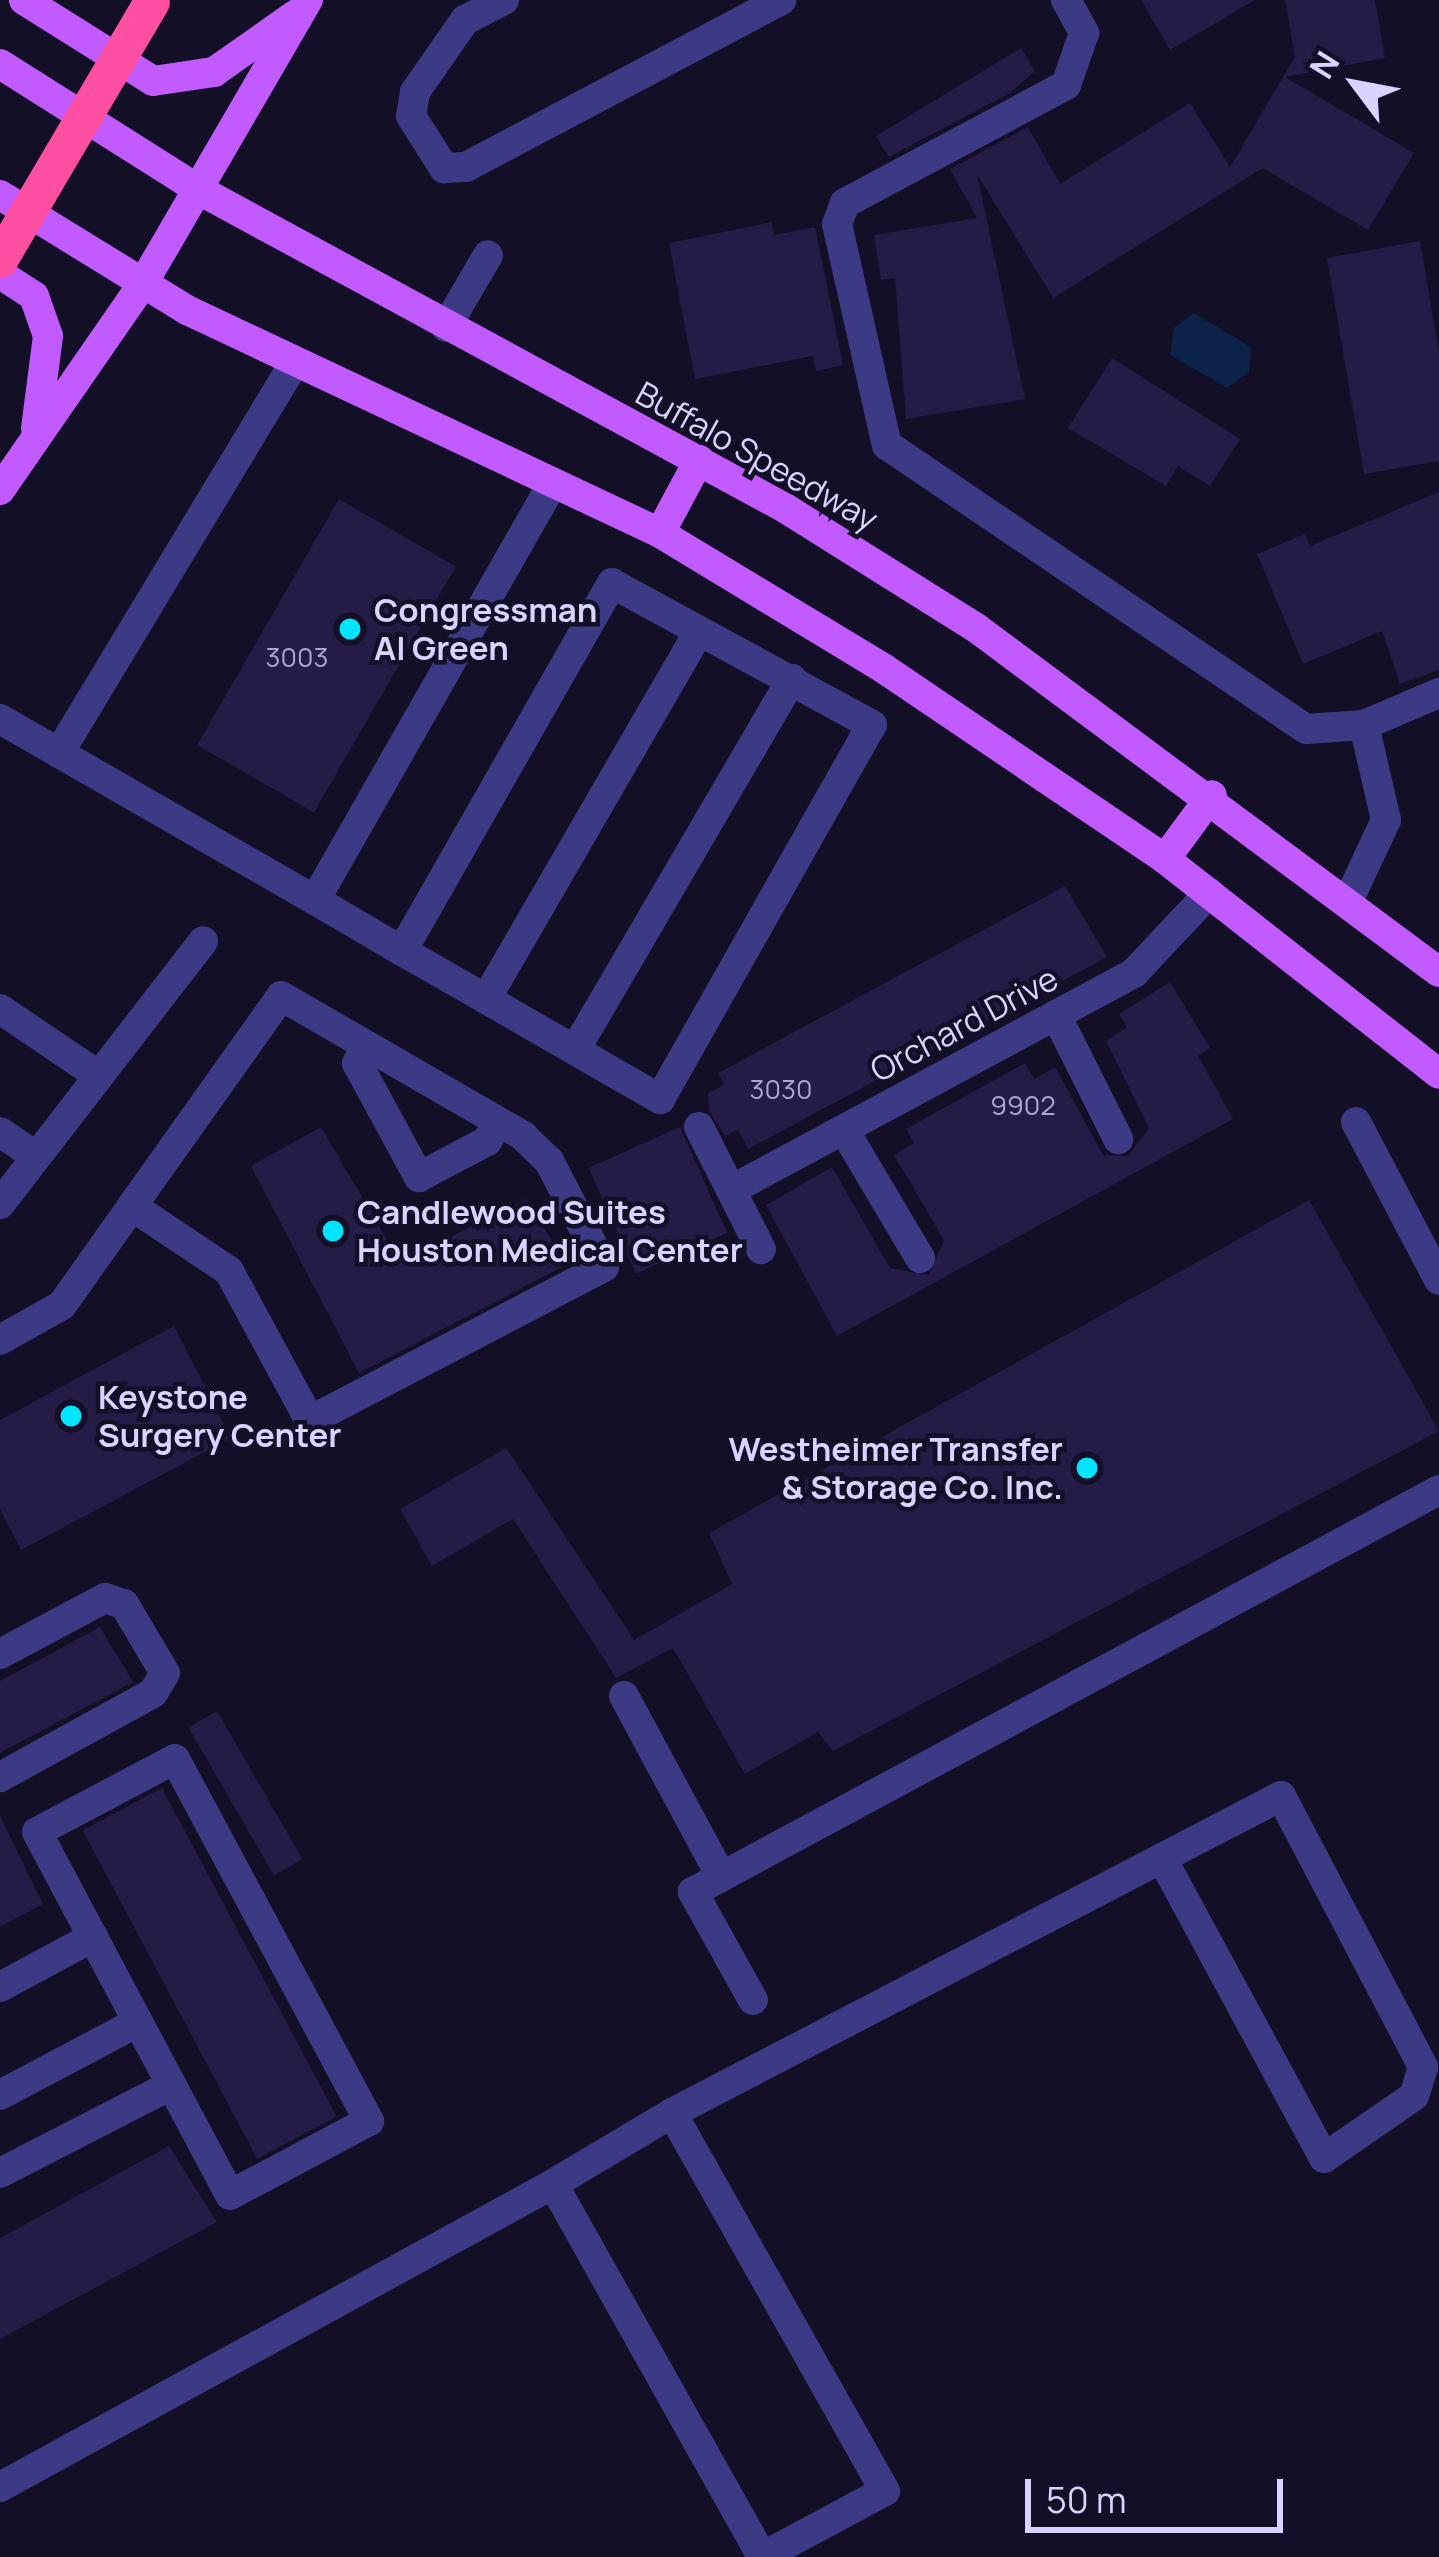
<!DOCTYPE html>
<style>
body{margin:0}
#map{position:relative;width:1439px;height:2557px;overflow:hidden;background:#130f26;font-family:Manrope,sans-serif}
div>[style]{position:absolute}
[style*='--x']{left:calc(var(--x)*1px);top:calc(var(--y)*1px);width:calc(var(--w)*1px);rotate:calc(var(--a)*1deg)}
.water>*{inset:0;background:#0c2248}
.building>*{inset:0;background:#241b47;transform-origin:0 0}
.minor>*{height:30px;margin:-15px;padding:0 15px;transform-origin:15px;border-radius:15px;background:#3d3a85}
.major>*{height:30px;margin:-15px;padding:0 15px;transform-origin:15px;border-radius:15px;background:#c25bff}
.highway-bridge>*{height:36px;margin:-18px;padding:0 18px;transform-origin:18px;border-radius:18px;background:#ff4fa3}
.dots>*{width:33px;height:33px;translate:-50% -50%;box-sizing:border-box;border:6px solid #130f26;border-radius:50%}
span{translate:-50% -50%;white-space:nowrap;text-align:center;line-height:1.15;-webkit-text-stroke:9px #130f26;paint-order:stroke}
.number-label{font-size:27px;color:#aca6d1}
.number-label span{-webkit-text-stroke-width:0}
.street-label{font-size:33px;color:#d9d4ff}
.poi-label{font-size:33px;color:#d9d4ff;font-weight:700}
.left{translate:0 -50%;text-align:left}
.right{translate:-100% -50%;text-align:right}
.north{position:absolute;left:1295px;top:24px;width:120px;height:120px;-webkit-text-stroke:9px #130f26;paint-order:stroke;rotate:302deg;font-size:33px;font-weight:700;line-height:48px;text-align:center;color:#d9d4ff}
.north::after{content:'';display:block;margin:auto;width:42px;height:54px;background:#d9d4ff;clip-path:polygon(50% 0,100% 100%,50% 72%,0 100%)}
.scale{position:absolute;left:1025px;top:2479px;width:258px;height:54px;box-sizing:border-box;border:6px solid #d9d4ff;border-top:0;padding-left:15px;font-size:36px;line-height:42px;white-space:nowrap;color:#d9d4ff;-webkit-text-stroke:9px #130f26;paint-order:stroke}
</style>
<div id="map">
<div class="water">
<div style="clip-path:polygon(1194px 313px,1251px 347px,1249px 372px,1227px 388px,1170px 355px,1174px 328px)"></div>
</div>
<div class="building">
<div style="clip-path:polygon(1141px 0,1255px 0,1170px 50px)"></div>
<div style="clip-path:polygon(1285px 0,1375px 0,1385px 58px,1285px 77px,1414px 153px,1368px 230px,1263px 168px,1053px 298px,977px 174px,1025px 399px,906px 419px,895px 278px,881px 280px,874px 235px,977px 218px,950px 169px,1028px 127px,1060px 184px,1190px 103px,1230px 167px,1295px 57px)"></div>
<div style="clip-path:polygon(1021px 48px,1035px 71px,1010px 93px,889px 157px,876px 136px)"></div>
<div style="clip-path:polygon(772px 222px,774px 235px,815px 227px,843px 365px,816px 371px,813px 356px,695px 379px,669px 243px)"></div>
<div style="clip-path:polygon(1420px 241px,1439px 353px,1439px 461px,1364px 474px,1327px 258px)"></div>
<div style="clip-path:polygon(1112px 358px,1240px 439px,1210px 486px,1178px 466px,1166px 486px,1068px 428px)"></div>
<div style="clip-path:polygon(1439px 492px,1439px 670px,1400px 684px,1382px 631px,1303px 664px,1257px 554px,1305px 534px,1310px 546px)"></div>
<div style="left:339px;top:499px;width:135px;height:284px;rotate:30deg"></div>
<div style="clip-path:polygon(1065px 886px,1107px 957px,748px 1149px,738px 1130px,725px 1136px,709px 1111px,708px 1093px,724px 1085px,718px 1073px)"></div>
<div style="clip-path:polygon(1170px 982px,1210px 1048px,1198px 1056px,1233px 1119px,837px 1336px,766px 1205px,832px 1167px,890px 1268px,929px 1275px,944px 1240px,894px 1155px,914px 1143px,906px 1129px,1025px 1063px,1034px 1079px,1055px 1067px,1103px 1155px,1128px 1156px,1149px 1128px,1106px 1041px,1127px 1027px,1119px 1014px)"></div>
<div style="clip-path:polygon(321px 1127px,400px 1262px,527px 1199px,566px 1265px,359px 1373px,251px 1166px)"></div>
<div style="left:680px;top:1127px;width:116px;height:100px;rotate:66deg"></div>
<div style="clip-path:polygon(1309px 1200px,1439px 1431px,833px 1751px,818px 1732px,745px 1774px,673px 1648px,616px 1678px,513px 1519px,432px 1566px,400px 1509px,506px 1448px,634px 1640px,732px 1584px,709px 1533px)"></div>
<div style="clip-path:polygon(174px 1326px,231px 1438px,21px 1550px,0 1509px,0 1420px)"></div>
<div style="clip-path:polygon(100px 1627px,133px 1682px,0 1753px,0 1681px)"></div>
<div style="left:217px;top:1711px;width:171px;height:33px;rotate:60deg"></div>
<div style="left:162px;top:1788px;width:372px;height:90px;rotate:62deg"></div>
<div style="clip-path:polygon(0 1816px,43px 1904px,0 1927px)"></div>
<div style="clip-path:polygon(169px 2146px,217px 2222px,0 2339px,0 2238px)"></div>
</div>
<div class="minor">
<div style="--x:504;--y:0;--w:44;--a:152.9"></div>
<div style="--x:465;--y:20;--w:88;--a:124.8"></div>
<div style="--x:415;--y:92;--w:24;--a:99"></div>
<div style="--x:411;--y:116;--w:62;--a:57.6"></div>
<div style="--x:444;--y:168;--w:22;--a:-3"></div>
<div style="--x:466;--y:167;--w:357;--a:-27.9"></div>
<div style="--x:1066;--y:0;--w:38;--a:61"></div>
<div style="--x:1084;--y:33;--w:55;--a:109.1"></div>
<div style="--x:1066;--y:85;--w:251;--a:151.9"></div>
<div style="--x:845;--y:203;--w:22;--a:111"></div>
<div style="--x:837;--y:224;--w:227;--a:77.3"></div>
<div style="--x:887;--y:445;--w:506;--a:34.13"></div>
<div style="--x:1306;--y:729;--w:58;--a:-3.9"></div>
<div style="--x:1364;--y:725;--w:82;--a:-23.1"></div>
<div style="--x:446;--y:327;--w:83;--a:-59.7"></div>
<div style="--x:0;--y:719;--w:363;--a:29.9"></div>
<div style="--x:315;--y:900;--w:101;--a:30.4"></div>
<div style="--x:402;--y:951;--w:97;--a:29.7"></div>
<div style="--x:486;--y:999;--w:201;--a:29.9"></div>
<div style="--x:660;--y:1099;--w:430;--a:-60.5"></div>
<div style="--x:872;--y:725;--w:296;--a:-151.4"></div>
<div style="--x:612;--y:583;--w:424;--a:119.7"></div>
<div style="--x:59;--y:753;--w:457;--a:-58.9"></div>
<div style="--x:1349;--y:899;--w:87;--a:-64.9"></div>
<div style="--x:1386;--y:820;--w:98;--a:-103"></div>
<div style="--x:315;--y:900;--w:480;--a:-60.3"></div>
<div style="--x:486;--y:999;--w:425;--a:-59.9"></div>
<div style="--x:0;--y:1009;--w:112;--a:34.1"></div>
<div style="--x:1056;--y:1015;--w:139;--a:63.4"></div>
<div style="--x:367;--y:1046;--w:20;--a:120"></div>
<div style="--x:357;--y:1063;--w:130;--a:61.5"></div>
<div style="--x:419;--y:1177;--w:77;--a:-27.9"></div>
<div style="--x:487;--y:1141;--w:22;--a:-58"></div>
<div style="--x:575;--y:1050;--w:430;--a:-59.7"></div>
<div style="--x:1356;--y:1122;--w:178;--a:62.3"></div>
<div style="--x:699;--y:1127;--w:137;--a:63.1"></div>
<div style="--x:844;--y:1130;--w:149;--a:59.3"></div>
<div style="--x:0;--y:1132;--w:41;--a:34.1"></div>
<div style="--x:731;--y:1190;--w:458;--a:-28.3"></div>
<div style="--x:1134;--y:973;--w:110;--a:-46.8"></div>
<div style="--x:0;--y:1204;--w:332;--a:-52.3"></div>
<div style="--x:0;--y:1340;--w:71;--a:-29.4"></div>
<div style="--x:62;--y:1305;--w:121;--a:-54.7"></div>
<div style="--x:132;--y:1206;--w:257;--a:-54.6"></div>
<div style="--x:281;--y:996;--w:280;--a:30"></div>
<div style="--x:523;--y:1136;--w:36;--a:44"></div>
<div style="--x:549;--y:1161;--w:119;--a:62.6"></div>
<div style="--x:604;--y:1267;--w:332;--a:152.4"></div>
<div style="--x:310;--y:1421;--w:170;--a:-118.4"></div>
<div style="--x:229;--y:1271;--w:117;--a:-146.2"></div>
<div style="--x:0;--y:1654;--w:119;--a:-28.1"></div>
<div style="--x:105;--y:1598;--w:20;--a:18"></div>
<div style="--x:124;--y:1604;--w:80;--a:59.3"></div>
<div style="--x:165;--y:1673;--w:23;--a:121"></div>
<div style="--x:153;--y:1693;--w:175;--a:151.2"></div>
<div style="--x:624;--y:1696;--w:204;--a:61.7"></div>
<div style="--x:175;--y:1759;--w:411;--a:61.8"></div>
<div style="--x:369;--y:2121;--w:157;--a:152"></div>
<div style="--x:230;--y:2195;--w:411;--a:-118"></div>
<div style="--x:37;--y:1832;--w:156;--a:-27.9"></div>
<div style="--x:0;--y:1987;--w:106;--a:-28.3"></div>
<div style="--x:753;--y:2000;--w:124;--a:-119.1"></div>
<div style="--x:693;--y:1892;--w:847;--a:-28.32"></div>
<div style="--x:0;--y:2095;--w:156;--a:-27.9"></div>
<div style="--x:672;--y:2113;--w:552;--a:-27.49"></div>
<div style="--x:1162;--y:1858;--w:134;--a:-27.5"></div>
<div style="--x:1281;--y:1796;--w:306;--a:62.3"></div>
<div style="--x:1423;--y:2067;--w:30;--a:107"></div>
<div style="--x:1414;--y:2096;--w:109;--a:145.4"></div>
<div style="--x:1324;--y:2158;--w:341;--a:-118.4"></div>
<div style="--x:0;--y:2173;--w:192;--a:-27.2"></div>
<div style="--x:553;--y:2184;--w:139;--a:-30.8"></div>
<div style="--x:672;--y:2113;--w:434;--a:60.6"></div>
<div style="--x:885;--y:2491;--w:137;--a:151.8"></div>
<div style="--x:0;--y:2487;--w:631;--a:-28.72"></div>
<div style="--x:553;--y:2184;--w:428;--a:60.7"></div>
</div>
<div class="major">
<div style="--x:24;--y:0;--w:152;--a:32.1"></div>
<div style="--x:153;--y:81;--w:62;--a:-8.4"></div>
<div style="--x:214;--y:72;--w:99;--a:-35.1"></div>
<div style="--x:0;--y:64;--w:236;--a:32.3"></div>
<div style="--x:199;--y:190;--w:667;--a:28.49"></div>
<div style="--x:785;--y:508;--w:224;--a:32.1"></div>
<div style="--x:975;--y:627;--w:578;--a:36.63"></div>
<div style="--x:0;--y:195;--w:220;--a:31.6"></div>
<div style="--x:187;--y:310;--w:523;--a:25.24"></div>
<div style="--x:660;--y:533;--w:261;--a:31.2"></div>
<div style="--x:883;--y:668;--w:341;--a:34.1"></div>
<div style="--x:1165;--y:859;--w:348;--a:38.1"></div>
<div style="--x:0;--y:274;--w:40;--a:32.9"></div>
<div style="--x:34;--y:296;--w:42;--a:70.7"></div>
<div style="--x:48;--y:336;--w:93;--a:97.4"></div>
<div style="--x:0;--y:490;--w:249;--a:-55.3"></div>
<div style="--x:142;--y:285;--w:330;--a:-59.8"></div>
<div style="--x:660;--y:533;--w:83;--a:-61.9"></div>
<div style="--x:1165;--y:859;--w:79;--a:-53.7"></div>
</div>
<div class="highway-bridge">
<div style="--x:0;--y:260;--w:299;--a:-59.5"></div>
</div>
<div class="dots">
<div style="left:350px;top:629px;background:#00e5ff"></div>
<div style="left:333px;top:1231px;background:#00e5ff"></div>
<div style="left:71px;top:1416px;background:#00e5ff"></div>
<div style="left:1087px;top:1468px;background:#00e5ff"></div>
</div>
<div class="number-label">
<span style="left:297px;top:657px">3003</span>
<span style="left:781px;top:1089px">3030</span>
<span style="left:1023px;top:1105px">9902</span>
</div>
<div class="street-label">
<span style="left:757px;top:456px;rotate:29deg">Buffalo Speedway</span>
<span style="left:964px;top:1024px;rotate:-28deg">Orchard Drive</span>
</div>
<div class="poi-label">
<span class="left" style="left:374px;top:629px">Congressman<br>Al Green</span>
<span class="left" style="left:357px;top:1231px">Candlewood Suites<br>Houston Medical Center</span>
<span class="left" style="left:98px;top:1416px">Keystone<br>Surgery Center</span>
<span class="right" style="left:1063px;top:1468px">Westheimer Transfer<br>&amp; Storage Co. Inc.</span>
</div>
<div class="north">N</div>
<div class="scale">50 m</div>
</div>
